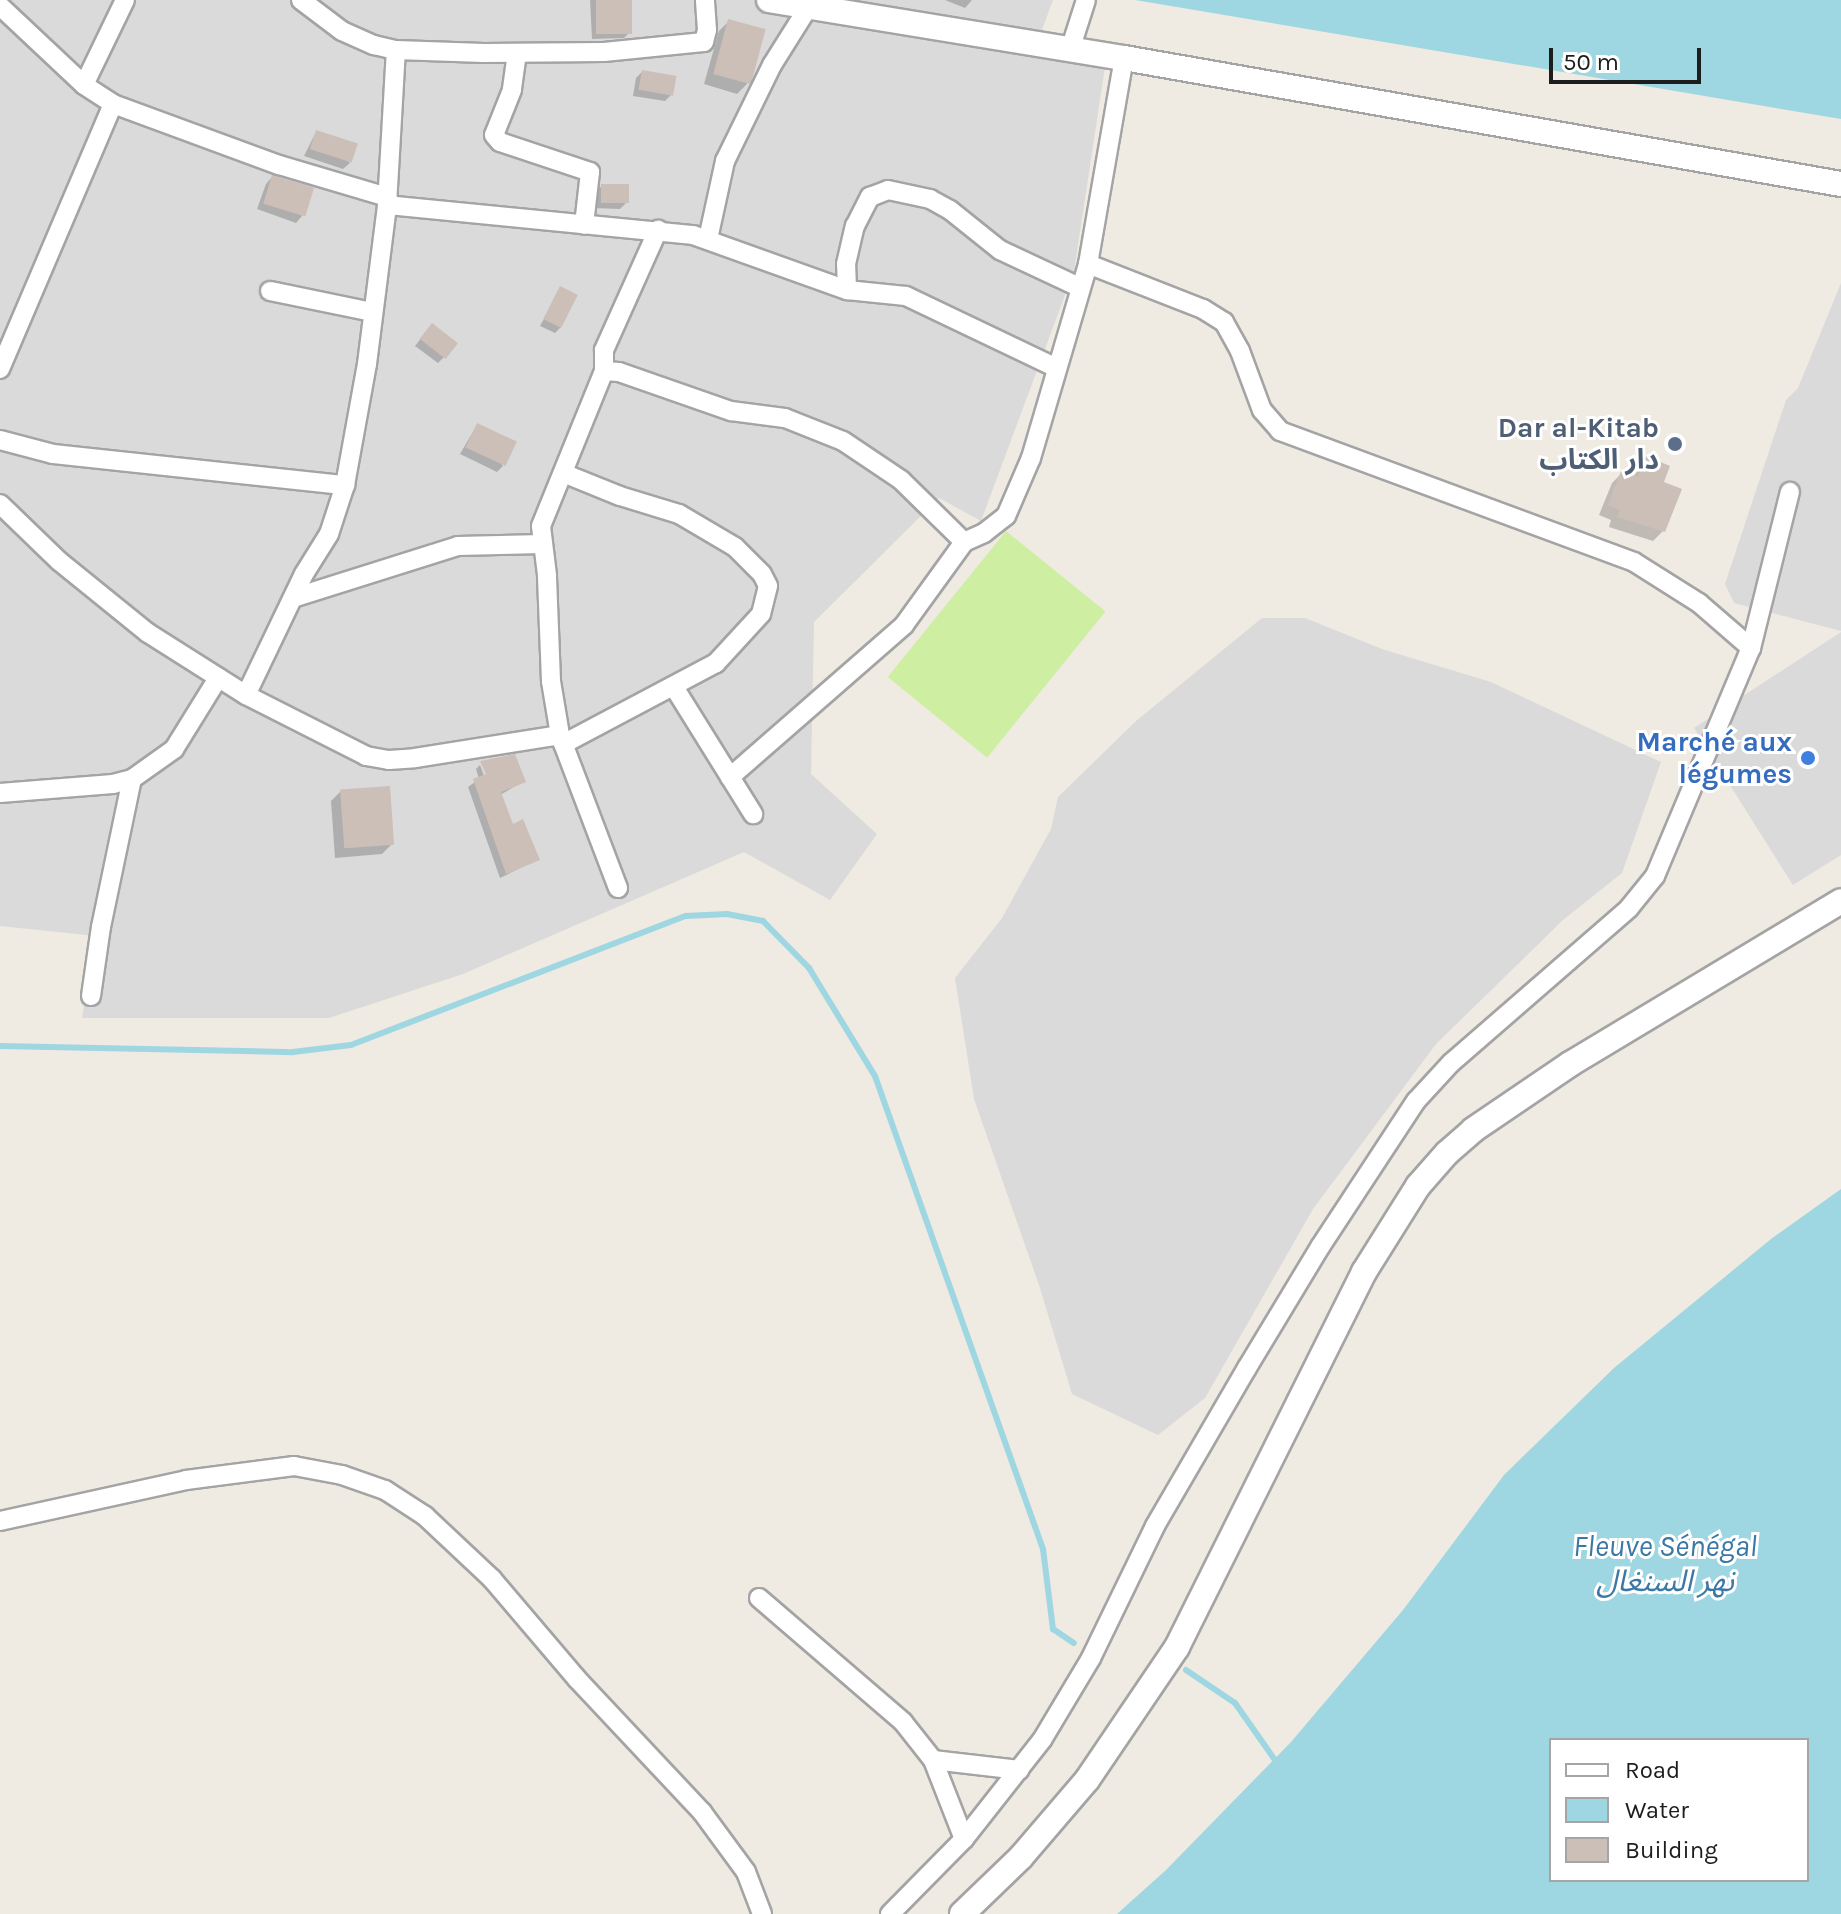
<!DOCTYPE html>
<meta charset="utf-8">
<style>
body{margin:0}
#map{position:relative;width:1841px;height:1914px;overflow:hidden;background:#efeae2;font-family:Karla,"Noto Sans Arabic",sans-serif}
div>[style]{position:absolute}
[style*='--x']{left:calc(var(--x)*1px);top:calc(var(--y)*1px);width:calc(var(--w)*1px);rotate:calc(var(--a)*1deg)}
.residential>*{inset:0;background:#dbdada}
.grass>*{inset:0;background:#ceefa2;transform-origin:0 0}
.water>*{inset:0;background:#9ed7e2}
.shadow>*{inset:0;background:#0003}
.stream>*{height:6px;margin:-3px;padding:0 3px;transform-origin:3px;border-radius:3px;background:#9ed7e2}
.building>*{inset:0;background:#ccbfb8;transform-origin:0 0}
.roads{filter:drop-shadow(2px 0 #a4a4a4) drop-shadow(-2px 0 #a4a4a4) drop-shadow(0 2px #a4a4a4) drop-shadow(0 -2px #a4a4a4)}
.minor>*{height:18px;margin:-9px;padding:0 9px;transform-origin:9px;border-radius:9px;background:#fff}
.tertiary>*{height:24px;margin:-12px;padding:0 12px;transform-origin:12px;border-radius:12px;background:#fff}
.dots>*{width:22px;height:22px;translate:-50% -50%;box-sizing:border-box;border:4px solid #fff;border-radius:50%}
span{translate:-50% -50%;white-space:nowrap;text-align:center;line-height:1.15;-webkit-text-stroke:6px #fff;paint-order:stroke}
.service-label{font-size:28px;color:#4e5e75;font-weight:700}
.right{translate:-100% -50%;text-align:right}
.shop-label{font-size:28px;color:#366cbe;font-weight:700}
.water-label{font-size:30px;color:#3c78a6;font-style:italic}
.legend{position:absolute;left:1549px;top:1738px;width:260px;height:144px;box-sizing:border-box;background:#fff;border:2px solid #a5a5a5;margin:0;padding:10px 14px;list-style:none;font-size:24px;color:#1d1d1d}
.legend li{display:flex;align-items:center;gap:16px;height:40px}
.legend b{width:40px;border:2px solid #a5a5a5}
.scale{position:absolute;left:1549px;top:48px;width:152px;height:36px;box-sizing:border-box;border:4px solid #1d1d1d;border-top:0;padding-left:10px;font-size:24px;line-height:28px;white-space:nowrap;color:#1d1d1d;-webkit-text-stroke:6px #fff;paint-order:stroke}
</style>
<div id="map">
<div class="residential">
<div style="clip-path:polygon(0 0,1053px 0,1033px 54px,1105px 67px,1074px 271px,981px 521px,939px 498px,814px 622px,811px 774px,877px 834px,830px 900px,744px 852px,463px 974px,329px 1018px,82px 1018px,96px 936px,0 926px)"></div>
<div style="clip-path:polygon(1841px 283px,1841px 631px,1734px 603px,1725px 584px,1786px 400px,1798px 388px)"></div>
<div style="clip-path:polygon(1262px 618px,1305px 618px,1382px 649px,1491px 682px,1661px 762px,1622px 873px,1563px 920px,1436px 1044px,1313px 1209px,1205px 1398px,1158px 1435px,1072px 1394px,1039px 1285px,974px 1099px,955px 978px,1002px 918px,1051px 829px,1058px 797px,1136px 721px)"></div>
<div style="clip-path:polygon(1841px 632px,1841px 855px,1793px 885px,1694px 728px)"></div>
</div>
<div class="grass">
<div style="left:1006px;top:531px;width:128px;height:188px;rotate:39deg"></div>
</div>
<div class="water">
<div style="clip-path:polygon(1135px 0,1841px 0,1841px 119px)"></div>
<div style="clip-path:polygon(evenodd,1841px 1189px,1841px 1914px,1117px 1914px,1166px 1870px,1291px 1742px,1403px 1610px,1504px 1475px,1614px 1368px,1771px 1239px,1841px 1189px,1807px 1740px,1807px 1880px,1551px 1880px,1551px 1740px,1807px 1740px)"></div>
</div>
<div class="shadow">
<div style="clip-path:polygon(590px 0,630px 0,631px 31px,624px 38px,592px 39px)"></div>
<div style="clip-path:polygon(945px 0,972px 0,965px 8px)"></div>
<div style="clip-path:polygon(729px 21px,747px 84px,737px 94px,704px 84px,719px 31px)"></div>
<div style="clip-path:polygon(642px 72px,671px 95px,665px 101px,633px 96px,636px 78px)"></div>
<div style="clip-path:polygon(316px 132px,350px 163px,343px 169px,304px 156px)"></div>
<div style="clip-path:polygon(272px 177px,302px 216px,296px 223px,257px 209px,266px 184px)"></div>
<div style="clip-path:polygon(602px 186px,626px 203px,620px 209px,593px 208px,595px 192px)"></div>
<div style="clip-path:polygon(561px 289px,561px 327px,555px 333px,540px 326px)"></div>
<div style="clip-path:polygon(426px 332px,444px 357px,438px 363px,415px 346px)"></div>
<div style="clip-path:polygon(477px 425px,503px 466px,497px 472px,460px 454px)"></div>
<div style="clip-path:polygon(1646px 459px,1662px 484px,1663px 531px,1653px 541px,1609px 527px,1611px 520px,1599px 515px,1612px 483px,1622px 473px,1633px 477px)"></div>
<div style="clip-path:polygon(481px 763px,524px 781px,500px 795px,512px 826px,537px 860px,500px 878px,468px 787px,479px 779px,476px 769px,480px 765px,487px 784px,491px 783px)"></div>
<div style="clip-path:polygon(341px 791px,392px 844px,382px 854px,335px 858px,331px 801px)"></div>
</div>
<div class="stream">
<div style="--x:0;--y:1046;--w:293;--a:1.2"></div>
<div style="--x:293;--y:1052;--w:58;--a:-6.9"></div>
<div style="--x:351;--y:1045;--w:359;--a:-21.1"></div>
<div style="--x:686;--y:916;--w:41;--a:-2.8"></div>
<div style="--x:727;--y:914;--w:37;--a:11"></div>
<div style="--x:763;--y:921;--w:66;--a:45.6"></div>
<div style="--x:809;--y:968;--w:127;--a:58.6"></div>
<div style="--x:875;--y:1076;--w:502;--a:70.45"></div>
<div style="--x:1043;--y:1549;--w:81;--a:82.9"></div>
<div style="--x:1053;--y:1629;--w:25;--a:34"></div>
<div style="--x:1186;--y:1670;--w:59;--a:34"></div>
<div style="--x:1235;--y:1703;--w:73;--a:55"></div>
</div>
<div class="building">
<div style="left:596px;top:0;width:36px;height:34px"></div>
<div style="left:728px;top:19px;width:39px;height:57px;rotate:15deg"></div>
<div style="left:642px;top:70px;width:35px;height:20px;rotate:10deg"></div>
<div style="left:316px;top:130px;width:44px;height:20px;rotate:18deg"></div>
<div style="left:272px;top:175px;width:44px;height:30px;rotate:17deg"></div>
<div style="left:601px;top:184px;width:28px;height:19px"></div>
<div style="left:560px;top:286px;width:20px;height:37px;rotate:27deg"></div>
<div style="left:432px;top:323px;width:33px;height:20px;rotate:38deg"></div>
<div style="left:477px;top:423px;width:44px;height:27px;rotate:25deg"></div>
<div style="clip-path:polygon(1646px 456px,1670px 466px,1664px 482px,1682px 489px,1665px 532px,1617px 517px,1620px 510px,1608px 505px,1621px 471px,1638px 477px)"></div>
<div style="clip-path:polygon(515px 754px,526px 782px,501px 792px,513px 824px,523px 819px,540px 860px,506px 874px,473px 779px,486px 774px,480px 761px)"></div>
<div style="left:390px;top:786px;width:59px;height:50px;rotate:86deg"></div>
</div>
<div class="roads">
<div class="minor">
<div style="--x:125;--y:0;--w:94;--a:115.8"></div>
<div style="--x:84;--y:85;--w:35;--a:33"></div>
<div style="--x:113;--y:104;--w:177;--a:20.2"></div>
<div style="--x:279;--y:165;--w:113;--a:16.5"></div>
<div style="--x:301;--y:0;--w:51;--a:37.1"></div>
<div style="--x:342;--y:31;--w:35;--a:24"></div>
<div style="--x:374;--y:45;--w:23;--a:13"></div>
<div style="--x:396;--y:50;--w:88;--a:2"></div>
<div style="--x:484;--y:53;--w:120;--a:-0.5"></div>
<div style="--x:604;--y:52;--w:100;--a:-5.7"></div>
<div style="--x:704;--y:42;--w:12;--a:-76"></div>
<div style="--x:707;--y:30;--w:30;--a:-94"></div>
<div style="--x:0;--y:6;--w:115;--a:43.2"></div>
<div style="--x:1070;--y:50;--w:52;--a:-72.3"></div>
<div style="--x:517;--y:53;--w:37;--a:98"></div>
<div style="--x:512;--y:90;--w:48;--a:111.8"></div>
<div style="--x:494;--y:135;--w:9;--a:49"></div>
<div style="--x:500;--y:142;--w:95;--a:18.4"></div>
<div style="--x:590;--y:172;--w:53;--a:96.5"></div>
<div style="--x:387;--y:205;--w:307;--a:5.6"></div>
<div style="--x:693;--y:235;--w:164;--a:19.7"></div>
<div style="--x:847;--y:290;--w:59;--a:5.8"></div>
<div style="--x:906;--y:296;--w:167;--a:25.5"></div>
<div style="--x:708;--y:239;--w:80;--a:-77.7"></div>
<div style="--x:725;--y:161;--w:107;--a:-63.9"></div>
<div style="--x:772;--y:65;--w:70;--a:-57.9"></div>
<div style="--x:1088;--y:264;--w:123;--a:21.4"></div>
<div style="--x:1203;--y:309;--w:25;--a:32"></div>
<div style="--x:1224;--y:322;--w:33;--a:61"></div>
<div style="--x:1240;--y:351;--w:63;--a:69.6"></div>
<div style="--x:1262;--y:410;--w:28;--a:49"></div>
<div style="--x:1280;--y:431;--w:377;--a:20.3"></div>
<div style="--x:1634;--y:562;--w:77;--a:32.2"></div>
<div style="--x:1699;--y:603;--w:69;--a:40.9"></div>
<div style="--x:847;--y:290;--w:26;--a:-92"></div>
<div style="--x:846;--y:264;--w:39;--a:-77"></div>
<div style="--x:855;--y:226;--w:33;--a:-63"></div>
<div style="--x:870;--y:197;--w:19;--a:-21"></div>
<div style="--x:888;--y:190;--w:43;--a:12.1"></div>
<div style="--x:930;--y:199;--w:23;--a:29"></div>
<div style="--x:950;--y:210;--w:64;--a:38.7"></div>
<div style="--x:1000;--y:250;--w:89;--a:25.1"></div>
<div style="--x:270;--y:291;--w:104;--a:11.6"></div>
<div style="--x:0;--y:369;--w:288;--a:-66.9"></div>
<div style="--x:604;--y:371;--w:15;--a:4"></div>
<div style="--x:619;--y:372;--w:119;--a:19.2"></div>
<div style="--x:731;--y:411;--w:54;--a:7.4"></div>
<div style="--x:785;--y:418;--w:62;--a:21.6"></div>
<div style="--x:843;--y:441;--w:70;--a:33.9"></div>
<div style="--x:901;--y:480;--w:88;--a:44.5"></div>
<div style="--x:0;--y:440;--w:55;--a:14.8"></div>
<div style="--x:53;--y:454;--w:294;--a:6.1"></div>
<div style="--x:563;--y:473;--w:61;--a:22"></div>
<div style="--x:620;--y:496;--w:62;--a:17"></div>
<div style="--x:679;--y:514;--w:65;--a:30.5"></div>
<div style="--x:735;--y:547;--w:38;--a:45"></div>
<div style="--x:762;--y:574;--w:13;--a:63"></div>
<div style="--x:768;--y:586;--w:29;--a:104"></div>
<div style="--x:761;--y:614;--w:67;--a:132.6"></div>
<div style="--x:716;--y:663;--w:173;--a:152.1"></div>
<div style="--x:0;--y:504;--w:82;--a:44"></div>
<div style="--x:59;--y:561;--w:114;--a:39"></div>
<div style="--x:148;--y:633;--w:116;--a:32.3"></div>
<div style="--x:246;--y:695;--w:135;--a:26.9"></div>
<div style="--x:366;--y:756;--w:23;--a:10"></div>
<div style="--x:389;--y:760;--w:26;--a:-4"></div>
<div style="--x:415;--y:758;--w:147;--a:-9"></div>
<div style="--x:293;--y:598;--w:173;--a:-17.5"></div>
<div style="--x:458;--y:546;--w:85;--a:-1.3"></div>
<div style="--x:674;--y:687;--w:150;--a:58.1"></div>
<div style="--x:246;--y:695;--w:134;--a:-64.4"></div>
<div style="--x:304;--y:574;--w:47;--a:-58"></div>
<div style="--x:329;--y:534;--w:52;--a:-71.9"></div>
<div style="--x:345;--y:485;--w:123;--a:-79.7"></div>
<div style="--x:367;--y:364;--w:160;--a:-82.8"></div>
<div style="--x:387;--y:205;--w:155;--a:-86.7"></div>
<div style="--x:730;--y:777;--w:231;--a:-41.1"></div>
<div style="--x:904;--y:625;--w:102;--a:-54.1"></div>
<div style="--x:964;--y:542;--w:22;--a:-24"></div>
<div style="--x:984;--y:533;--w:28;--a:-38"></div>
<div style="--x:1006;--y:516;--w:63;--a:-66.7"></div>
<div style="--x:1031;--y:458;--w:202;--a:-73.6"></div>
<div style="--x:1088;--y:264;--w:209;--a:-80.1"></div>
<div style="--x:0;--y:793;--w:113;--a:-4.6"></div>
<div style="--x:113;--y:784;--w:20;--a:-15"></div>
<div style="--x:132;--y:779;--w:52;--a:-35.5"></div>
<div style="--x:174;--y:749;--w:84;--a:-58.2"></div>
<div style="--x:618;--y:888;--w:164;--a:-110.8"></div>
<div style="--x:560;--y:735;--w:55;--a:-99.5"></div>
<div style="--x:551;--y:681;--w:106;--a:-92.2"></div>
<div style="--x:547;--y:575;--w:49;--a:-97"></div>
<div style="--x:541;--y:526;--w:167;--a:-67.9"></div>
<div style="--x:604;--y:371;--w:21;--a:-90"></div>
<div style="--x:604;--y:350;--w:132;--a:-65.8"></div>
<div style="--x:91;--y:996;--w:70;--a:-81.8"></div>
<div style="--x:101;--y:927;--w:151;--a:-78.2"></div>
<div style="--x:0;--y:1521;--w:190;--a:-12.4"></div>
<div style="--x:186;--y:1480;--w:109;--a:-7.4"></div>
<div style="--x:294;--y:1466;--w:49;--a:10.6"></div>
<div style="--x:342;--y:1475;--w:46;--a:19.2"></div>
<div style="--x:385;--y:1490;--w:48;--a:33"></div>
<div style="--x:425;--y:1516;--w:92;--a:43.2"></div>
<div style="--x:492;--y:1579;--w:131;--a:49.6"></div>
<div style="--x:577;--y:1679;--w:183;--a:46.8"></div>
<div style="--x:702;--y:1812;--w:74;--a:53.7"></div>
<div style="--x:746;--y:1872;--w:45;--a:69.1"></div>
<div style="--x:759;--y:1598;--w:190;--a:40.7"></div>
<div style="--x:903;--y:1722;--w:48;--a:51.7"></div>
<div style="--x:933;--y:1760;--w:85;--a:68.6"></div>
<div style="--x:933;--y:1760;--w:87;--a:6.6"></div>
<div style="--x:890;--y:1914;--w:105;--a:-45.4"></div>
<div style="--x:964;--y:1839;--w:126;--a:-51.8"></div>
<div style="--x:1042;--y:1740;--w:96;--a:-59.1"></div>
<div style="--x:1091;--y:1658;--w:147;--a:-64.1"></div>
<div style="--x:1155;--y:1526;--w:183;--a:-59.8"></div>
<div style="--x:1247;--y:1368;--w:141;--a:-58.9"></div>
<div style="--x:1320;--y:1247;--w:175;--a:-56.7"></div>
<div style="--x:1416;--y:1101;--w:52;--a:-47.4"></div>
<div style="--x:1451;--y:1063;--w:236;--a:-41"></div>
<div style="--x:1629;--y:908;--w:41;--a:-50.9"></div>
<div style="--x:1655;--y:876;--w:247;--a:-67.2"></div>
<div style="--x:1751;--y:648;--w:161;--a:-76"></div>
</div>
<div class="tertiary">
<div style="--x:769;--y:0;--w:360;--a:9.3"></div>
<div style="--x:1124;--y:58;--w:728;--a:9.97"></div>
<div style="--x:962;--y:1914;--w:82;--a:-44"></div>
<div style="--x:1021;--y:1857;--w:101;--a:-49.4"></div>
<div style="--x:1087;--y:1780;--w:161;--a:-55.9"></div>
<div style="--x:1177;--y:1647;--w:419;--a:-63.5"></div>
<div style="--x:1364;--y:1272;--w:102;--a:-57.9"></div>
<div style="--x:1418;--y:1186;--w:44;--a:-48.7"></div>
<div style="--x:1447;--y:1153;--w:35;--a:-41"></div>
<div style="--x:1473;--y:1130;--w:117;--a:-34.2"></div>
<div style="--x:1570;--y:1064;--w:316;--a:-31"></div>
</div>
</div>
<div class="dots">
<div style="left:1675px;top:444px;background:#5c6f8a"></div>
<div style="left:1808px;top:758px;background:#3f7fe0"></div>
</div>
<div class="service-label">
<span class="right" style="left:1659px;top:444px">Dar al-Kitab<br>دار الكتاب</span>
</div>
<div class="shop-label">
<span class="right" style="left:1792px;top:758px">Marché aux<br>légumes</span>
</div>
<div class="water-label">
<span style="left:1665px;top:1563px">Fleuve Sénégal<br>نهر السنغال</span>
</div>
<ul class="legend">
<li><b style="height:10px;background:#fff"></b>Road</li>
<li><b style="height:22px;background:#9ed7e2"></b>Water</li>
<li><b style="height:22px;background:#ccbfb8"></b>Building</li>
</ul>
<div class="scale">50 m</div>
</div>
